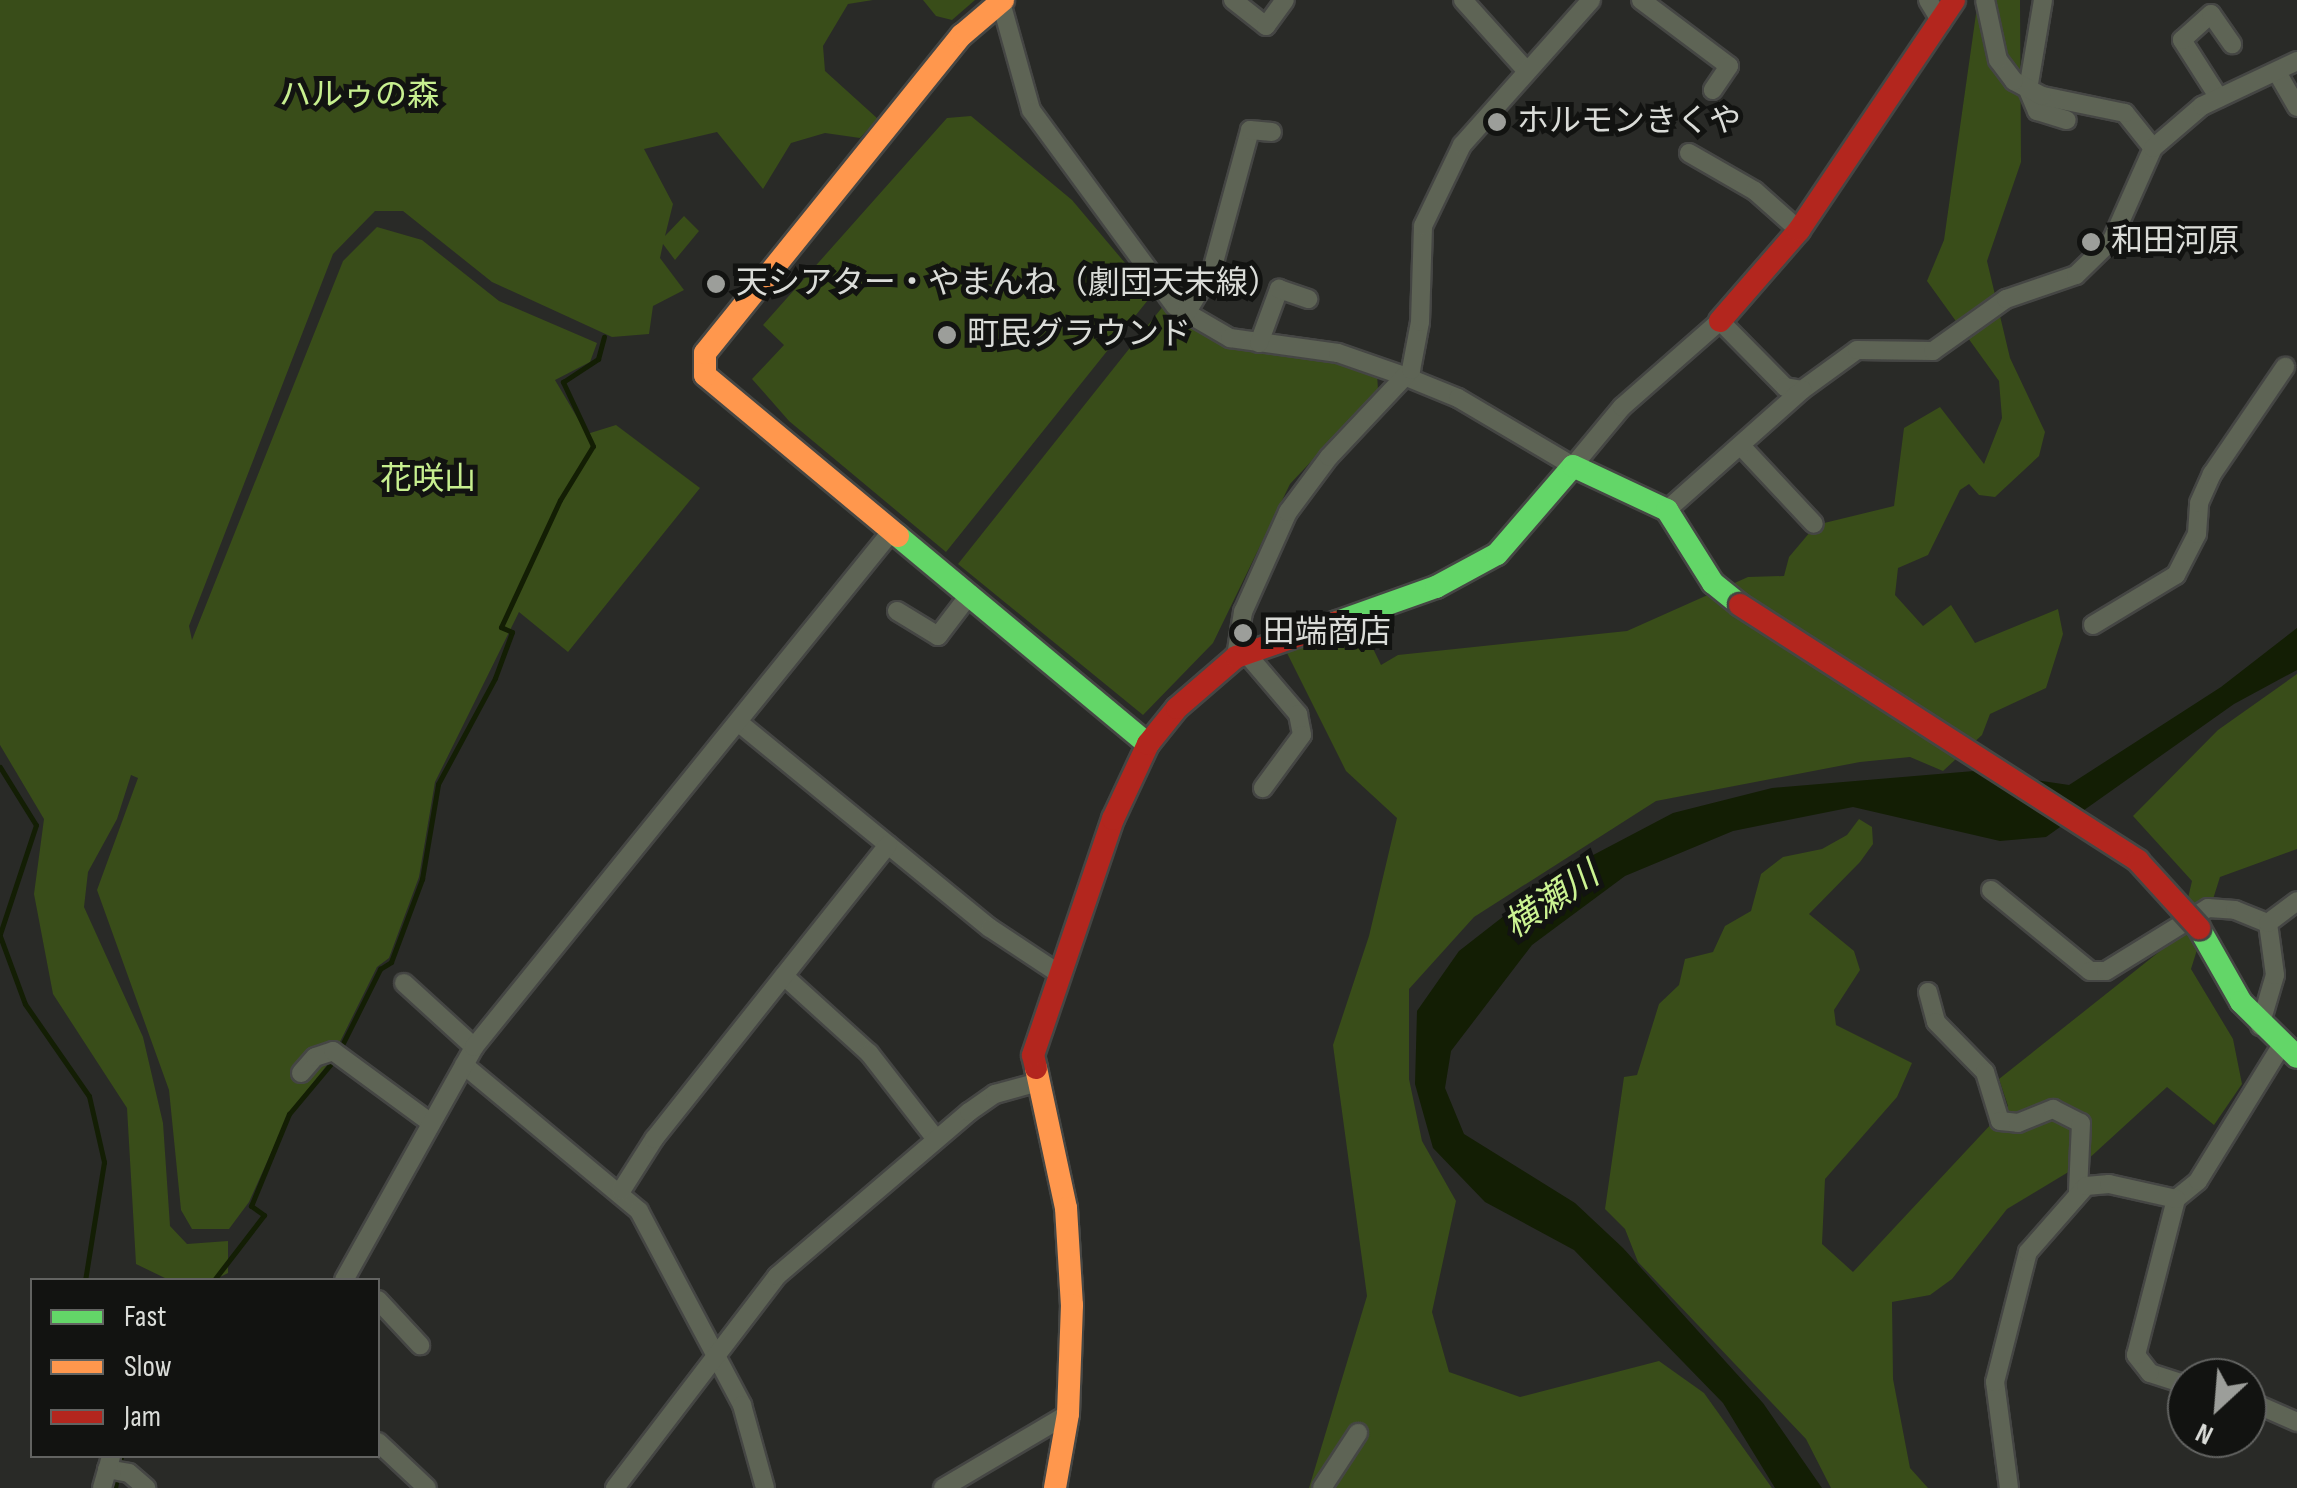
<!DOCTYPE html>
<meta charset="utf-8">
<style>
body{margin:0}
#map{position:relative;width:2297px;height:1488px;overflow:hidden;background:#292a27;font-family:"Sofia Sans Condensed","Noto Sans JP",sans-serif}
div>[style]{position:absolute}
[style*='--x']{left:calc(var(--x)*1px);top:calc(var(--y)*1px);width:calc(var(--w)*1px);rotate:calc(var(--a)*1deg)}
.green>*{inset:0;background:#394d19}
.water>*{inset:0;background:#131e04}
.stream>*{height:5px;margin:-2.5px;padding:0 2.5px;transform-origin:2.5px;border-radius:2.5px;background:#131e04}
.roads{filter:drop-shadow(2px 0 #454644) drop-shadow(-2px 0 #454644) drop-shadow(0 2px #454644) drop-shadow(0 -2px #454644)}
.street>*{height:18px;margin:-9px;padding:0 9px;transform-origin:9px;border-radius:9px;background:#5e6455}
.fast>*{height:22px;margin:-11px;padding:0 11px;transform-origin:11px;border-radius:11px;background:#63d668}
.slow>*{height:22px;margin:-11px;padding:0 11px;transform-origin:11px;border-radius:11px;background:#ff974d}
.jam>*{height:22px;margin:-11px;padding:0 11px;transform-origin:11px;border-radius:11px;background:#b3261e}
.bridges{filter:drop-shadow(2px 0 #454644) drop-shadow(-2px 0 #454644) drop-shadow(0 2px #454644) drop-shadow(0 -2px #454644)}
.jam-bridge>*{height:22px;margin:-11px;padding:0 11px;transform-origin:11px;border-radius:11px;background:#b3261e}
.dots>*{width:28px;height:28px;translate:-50% -50%;box-sizing:border-box;border:5px solid #121311;border-radius:50%}
span{translate:-50% -50%;white-space:nowrap;text-align:center;line-height:1.15;-webkit-text-stroke:10px #121311;paint-order:stroke}
.park-label{font-size:32px;color:#c7ef8f}
.poi-label{font-size:32px;color:#dadcd8}
.left{translate:0 -50%;text-align:left}
.water-label{font-size:35px;color:#cbf392;font-style:italic}
.legend{position:absolute;left:30px;top:1278px;width:350px;height:180px;box-sizing:border-box;background:#121311;border:2px solid #626361;margin:0;padding:12px 18px;list-style:none;font-size:30px;color:#dadcd8}
.legend li{display:flex;align-items:center;gap:20px;height:50px}
.legend b{width:50px;border:2px solid #626361}
.north{position:absolute;left:2167px;top:1358px;width:100px;height:100px;box-sizing:border-box;background:#121311;border:2px solid #626361;border-radius:50%;rotate:206deg;font-size:28px;font-weight:700;line-height:40px;text-align:center;color:#dadcd8}
.north::after{content:'';display:block;margin:auto;width:35px;height:45px;background:#9c9e9a;clip-path:polygon(50% 0,100% 100%,50% 72%,0 100%)}
</style>
<div id="map">
<div class="green">
<div style="clip-path:polygon(0 0,873px 0,848px 4px,823px 46px,825px 71px,878px 119px,860px 138px,825px 133px,791px 143px,763px 189px,717px 132px,644px 149px,673px 204px,665px 236px,684px 216px,699px 231px,675px 260px,663px 244px,660px 258px,684px 290px,653px 306px,649px 334px,612px 337px,492px 282px,403px 211px,375px 211px,333px 254px,189px 626px,192px 640px,343px 261px,377px 227px,422px 240px,499px 301px,597px 343px,590px 362px,555px 380px,587px 434px,616px 425px,700px 488px,568px 652px,519px 612px,435px 782px,419px 877px,389px 958px,377px 967px,331px 1060px,289px 1113px,249px 1202px,229px 1229px,192px 1229px,181px 1210px,169px 1090px,97px 890px,138px 778px,131px 775px,117px 819px,88px 872px,84px 907px,143px 1037px,163px 1123px,170px 1226px,187px 1244px,228px 1241px,228px 1273px,214px 1280px,169px 1280px,136px 1264px,127px 1108px,53px 994px,34px 894px,44px 819px,0 745px)"></div>
<div style="clip-path:polygon(923px 0,975px 0,952px 20px,936px 16px)"></div>
<div style="clip-path:polygon(1993px 0,2020px 0,2021px 162px,1987px 261px,2010px 358px,2045px 432px,2039px 456px,1995px 497px,1979px 495px,1969px 484px,1960px 490px,1928px 555px,1898px 568px,1895px 595px,1923px 626px,1951px 605px,1975px 643px,2058px 609px,2063px 634px,2046px 688px,1990px 714px,1982px 735px,1943px 771px,1910px 757px,1860px 762px,1656px 801px,1474px 917px,1409px 989px,1409px 1079px,1422px 1141px,1456px 1201px,1432px 1312px,1449px 1372px,1520px 1397px,1659px 1361px,1704px 1393px,1772px 1488px,1309px 1488px,1367px 1296px,1333px 1045px,1369px 936px,1397px 818px,1346px 771px,1286px 651px,1348px 630px,1366px 634px,1381px 665px,1398px 655px,1627px 631px,1748px 577px,1784px 576px,1789px 557px,1816px 525px,1894px 506px,1904px 428px,1940px 407px,1984px 464px,2002px 418px,1999px 381px,1927px 281px,1944px 240px,1976px 14px)"></div>
<div style="clip-path:polygon(971px 116px,1072px 200px,1152px 295px,946px 552px,789px 421px,752px 379px,784px 345px,763px 325px,947px 118px)"></div>
<div style="clip-path:polygon(1164px 305px,1220px 342px,1325px 355px,1377px 373px,1378px 390px,1290px 484px,1213px 643px,1143px 715px,958px 564px)"></div>
<div style="clip-path:polygon(2297px 674px,2297px 849px,2220px 877px,2191px 969px,2233px 1039px,2242px 1084px,2214px 1125px,2167px 1087px,2085px 1162px,2007px 1209px,1952px 1279px,1930px 1295px,1892px 1302px,1893px 1379px,1910px 1468px,1928px 1488px,1831px 1488px,1806px 1439px,1638px 1262px,1625px 1229px,1605px 1209px,1624px 1077px,1637px 1075px,1659px 1004px,1679px 985px,1685px 959px,1713px 952px,1725px 926px,1751px 911px,1761px 874px,1783px 857px,1822px 849px,1847px 835px,1859px 819px,1872px 827px,1873px 844px,1860px 862px,1809px 914px,1854px 951px,1860px 970px,1834px 1010px,1836px 1025px,1912px 1063px,1897px 1097px,1825px 1179px,1822px 1244px,1853px 1272px,2008px 1106px,1999px 1079px,2179px 936px,2192px 881px,2133px 816px,2218px 730px)"></div>
</div>
<div class="water">
<div style="clip-path:polygon(2297px 628px,2297px 670px,2234px 704px,2046px 837px,2000px 841px,1853px 807px,1733px 831px,1625px 876px,1532px 945px,1451px 1051px,1445px 1088px,1464px 1134px,1575px 1203px,1623px 1248px,1763px 1403px,1822px 1488px,1775px 1488px,1723px 1403px,1574px 1250px,1485px 1202px,1433px 1148px,1415px 1084px,1417px 1011px,1459px 951px,1559px 873px,1673px 813px,1772px 788px,1974px 771px,2069px 785px,2221px 687px)"></div>
</div>
<div class="stream">
<div style="--x:0;--y:767;--w:68;--a:58.2"></div>
<div style="--x:36;--y:825;--w:115;--a:108.3"></div>
<div style="--x:0;--y:936;--w:72;--a:69.8"></div>
<div style="--x:25;--y:1004;--w:112;--a:55.2"></div>
<div style="--x:89;--y:1096;--w:68;--a:77.2"></div>
<div style="--x:104;--y:1162;--w:120;--a:99.1"></div>
<div style="--x:214;--y:1280;--w:82;--a:-52.4"></div>
<div style="--x:264;--y:1215;--w:16;--a:-145"></div>
<div style="--x:251;--y:1206;--w:100;--a:-67.6"></div>
<div style="--x:289;--y:1114;--w:72;--a:-50.1"></div>
<div style="--x:335;--y:1059;--w:101;--a:-63.4"></div>
<div style="--x:380;--y:969;--w:13;--a:-32"></div>
<div style="--x:391;--y:962;--w:89;--a:-69.5"></div>
<div style="--x:422;--y:879;--w:96;--a:-80.4"></div>
<div style="--x:438;--y:784;--w:120;--a:-61.7"></div>
<div style="--x:495;--y:678;--w:49;--a:-69.7"></div>
<div style="--x:512;--y:632;--w:12;--a:-156"></div>
<div style="--x:501;--y:627;--w:140;--a:-65.1"></div>
<div style="--x:560;--y:500;--w:63;--a:-58.6"></div>
<div style="--x:593;--y:446;--w:71;--a:-115.1"></div>
<div style="--x:563;--y:382;--w:42;--a:-33.3"></div>
<div style="--x:598;--y:359;--w:23;--a:-75"></div>
<div style="--x:115;--y:1488;--w:33;--a:-79"></div>
</div>
<div class="roads">
<div class="street">
<div style="--x:1233;--y:0;--w:42;--a:38.2"></div>
<div style="--x:1266;--y:26;--w:32;--a:-54"></div>
<div style="--x:1463;--y:0;--w:91;--a:48.1"></div>
<div style="--x:1641;--y:0;--w:110;--a:36.9"></div>
<div style="--x:1729;--y:66;--w:29;--a:124"></div>
<div style="--x:1928;--y:0;--w:26;--a:59"></div>
<div style="--x:2043;--y:0;--w:91;--a:99.5"></div>
<div style="--x:2028;--y:90;--w:23;--a:67"></div>
<div style="--x:2037;--y:111;--w:31;--a:17"></div>
<div style="--x:1002;--y:6;--w:108;--a:74.4"></div>
<div style="--x:1031;--y:110;--w:243;--a:53.7"></div>
<div style="--x:1175;--y:306;--w:64;--a:30.2"></div>
<div style="--x:1230;--y:338;--w:109;--a:7.9"></div>
<div style="--x:1338;--y:353;--w:70;--a:19.2"></div>
<div style="--x:1404;--y:376;--w:58;--a:22.2"></div>
<div style="--x:1458;--y:398;--w:134;--a:30.6"></div>
<div style="--x:1573;--y:466;--w:77;--a:-50.3"></div>
<div style="--x:1622;--y:407;--w:130;--a:-41.3"></div>
<div style="--x:1720;--y:321;--w:93;--a:45.4"></div>
<div style="--x:1785;--y:387;--w:17;--a:10"></div>
<div style="--x:1802;--y:390;--w:68;--a:-36"></div>
<div style="--x:1857;--y:350;--w:76;--a:0.8"></div>
<div style="--x:1933;--y:351;--w:90;--a:-35.5"></div>
<div style="--x:2006;--y:299;--w:74;--a:-18.9"></div>
<div style="--x:2076;--y:275;--w:50;--a:-44.2"></div>
<div style="--x:2112;--y:240;--w:101;--a:-66"></div>
<div style="--x:2153;--y:148;--w:45;--a:-128.7"></div>
<div style="--x:2125;--y:113;--w:85;--a:-168.4"></div>
<div style="--x:2042;--y:96;--w:32;--a:-152"></div>
<div style="--x:2014;--y:81;--w:26;--a:-127"></div>
<div style="--x:1998;--y:60;--w:61;--a:-102.2"></div>
<div style="--x:2278;--y:74;--w:38;--a:60"></div>
<div style="--x:2219;--y:98;--w:69;--a:-122.5"></div>
<div style="--x:2182;--y:40;--w:39;--a:-42"></div>
<div style="--x:2211;--y:14;--w:37;--a:55"></div>
<div style="--x:2153;--y:148;--w:65;--a:-40.6"></div>
<div style="--x:2202;--y:106;--w:105;--a:-25.3"></div>
<div style="--x:1689;--y:153;--w:76;--a:29.9"></div>
<div style="--x:1755;--y:191;--w:59;--a:41.6"></div>
<div style="--x:1185;--y:315;--w:52;--a:-59"></div>
<div style="--x:1212;--y:270;--w:145;--a:-74.8"></div>
<div style="--x:1250;--y:130;--w:22;--a:5"></div>
<div style="--x:1259;--y:343;--w:58;--a:-69.7"></div>
<div style="--x:1279;--y:289;--w:31;--a:19"></div>
<div style="--x:1742;--y:447;--w:105;--a:46.9"></div>
<div style="--x:1667;--y:510;--w:181;--a:-41.6"></div>
<div style="--x:897;--y:611;--w:48;--a:31.4"></div>
<div style="--x:938;--y:636;--w:53;--a:-52.7"></div>
<div style="--x:2093;--y:625;--w:97;--a:-31.1"></div>
<div style="--x:2176;--y:575;--w:46;--a:-62.9"></div>
<div style="--x:2197;--y:534;--w:31;--a:-86"></div>
<div style="--x:2199;--y:503;--w:32;--a:-66"></div>
<div style="--x:2212;--y:474;--w:130;--a:-55.7"></div>
<div style="--x:1245;--y:652;--w:82;--a:49.5"></div>
<div style="--x:1298;--y:714;--w:21;--a:79"></div>
<div style="--x:1302;--y:735;--w:66;--a:126.3"></div>
<div style="--x:1236;--y:657;--w:46;--a:-81.2"></div>
<div style="--x:1243;--y:612;--w:110;--a:-65.8"></div>
<div style="--x:1288;--y:512;--w:69;--a:-53.3"></div>
<div style="--x:1329;--y:457;--w:120;--a:-46.7"></div>
<div style="--x:1411;--y:370;--w:49;--a:-79.4"></div>
<div style="--x:1420;--y:322;--w:96;--a:-88.2"></div>
<div style="--x:1423;--y:226;--w:90;--a:-64.3"></div>
<div style="--x:1462;--y:145;--w:194;--a:-48.3"></div>
<div style="--x:738;--y:722;--w:325;--a:39.3"></div>
<div style="--x:990;--y:928;--w:82;--a:33.5"></div>
<div style="--x:1991;--y:890;--w:128;--a:39.3"></div>
<div style="--x:2090;--y:971;--w:16;--a:0"></div>
<div style="--x:2106;--y:971;--w:120;--a:-31.7"></div>
<div style="--x:2208;--y:908;--w:27;--a:4"></div>
<div style="--x:2235;--y:910;--w:35;--a:22"></div>
<div style="--x:784;--y:976;--w:115;--a:42.2"></div>
<div style="--x:869;--y:1053;--w:109;--a:52.1"></div>
<div style="--x:404;--y:983;--w:95;--a:42.4"></div>
<div style="--x:1928;--y:992;--w:31;--a:75"></div>
<div style="--x:1936;--y:1022;--w:70;--a:45.6"></div>
<div style="--x:1985;--y:1072;--w:51;--a:73"></div>
<div style="--x:2000;--y:1121;--w:18;--a:6"></div>
<div style="--x:2018;--y:1123;--w:38;--a:-22"></div>
<div style="--x:2053;--y:1109;--w:31;--a:27"></div>
<div style="--x:2081;--y:1123;--w:69;--a:92.5"></div>
<div style="--x:2260;--y:1026;--w:53;--a:-73.6"></div>
<div style="--x:2275;--y:975;--w:52;--a:-97.7"></div>
<div style="--x:2268;--y:923;--w:36;--a:-37"></div>
<div style="--x:464;--y:1065;--w:228;--a:39.8"></div>
<div style="--x:639;--y:1211;--w:220;--a:62"></div>
<div style="--x:742;--y:1405;--w:86;--a:74.5"></div>
<div style="--x:301;--y:1073;--w:21;--a:-49"></div>
<div style="--x:315;--y:1057;--w:19;--a:-18"></div>
<div style="--x:333;--y:1051;--w:122;--a:36.3"></div>
<div style="--x:621;--y:1191;--w:62;--a:-57.6"></div>
<div style="--x:654;--y:1139;--w:376;--a:-51.5"></div>
<div style="--x:344;--y:1280;--w:267;--a:-60.8"></div>
<div style="--x:474;--y:1047;--w:663;--a:-51"></div>
<div style="--x:378;--y:1300;--w:62;--a:47"></div>
<div style="--x:2187;--y:1385;--w:39;--a:-162"></div>
<div style="--x:2150;--y:1373;--w:23;--a:-128"></div>
<div style="--x:2136;--y:1355;--w:161;--a:-75.6"></div>
<div style="--x:2176;--y:1199;--w:28;--a:-39"></div>
<div style="--x:2198;--y:1181;--w:158;--a:-58.4"></div>
<div style="--x:2247;--y:1400;--w:55;--a:23.7"></div>
<div style="--x:378;--y:1442;--w:67;--a:43.2"></div>
<div style="--x:107;--y:1469;--w:22;--a:10"></div>
<div style="--x:129;--y:1473;--w:23;--a:41"></div>
<div style="--x:102;--y:1488;--w:33;--a:-74"></div>
<div style="--x:615;--y:1488;--w:267;--a:-52.6"></div>
<div style="--x:777;--y:1276;--w:253;--a:-40.5"></div>
<div style="--x:969;--y:1112;--w:32;--a:-35"></div>
<div style="--x:995;--y:1094;--w:41;--a:-15.4"></div>
<div style="--x:943;--y:1488;--w:145;--a:-30.6"></div>
<div style="--x:1322;--y:1488;--w:66;--a:-56.8"></div>
<div style="--x:2009;--y:1488;--w:107;--a:-97.5"></div>
<div style="--x:1995;--y:1382;--w:134;--a:-75.8"></div>
<div style="--x:2028;--y:1252;--w:88;--a:-48.7"></div>
<div style="--x:2086;--y:1186;--w:23;--a:-5"></div>
<div style="--x:2109;--y:1184;--w:69;--a:12.6"></div>
</div>
<div class="fast">
<div style="--x:898;--y:536;--w:325;--a:39.8"></div>
<div style="--x:1337;--y:622;--w:105;--a:-19.5"></div>
<div style="--x:1436;--y:587;--w:69;--a:-28.4"></div>
<div style="--x:1497;--y:554;--w:116;--a:-49.2"></div>
<div style="--x:1573;--y:466;--w:104;--a:25.1"></div>
<div style="--x:1667;--y:510;--w:86;--a:57.8"></div>
<div style="--x:1713;--y:583;--w:35;--a:39"></div>
<div style="--x:2199;--y:928;--w:85;--a:60.4"></div>
<div style="--x:2241;--y:1002;--w:78;--a:44.5"></div>
</div>
<div class="slow">
<div style="--x:898;--y:536;--w:251;--a:-140.2"></div>
<div style="--x:705;--y:375;--w:22;--a:-90"></div>
<div style="--x:705;--y:353;--w:409;--a:-51.1"></div>
<div style="--x:962;--y:35;--w:54;--a:-40.5"></div>
<div style="--x:1036;--y:1068;--w:143;--a:77.9"></div>
<div style="--x:1066;--y:1208;--w:97;--a:86.5"></div>
<div style="--x:1072;--y:1305;--w:109;--a:92.1"></div>
<div style="--x:1068;--y:1414;--w:75;--a:100"></div>
</div>
<div class="jam">
<div style="--x:1720;--y:321;--w:121;--a:-49"></div>
<div style="--x:1799;--y:230;--w:277;--a:-56"></div>
<div style="--x:1036;--y:1068;--w:13;--a:-103"></div>
<div style="--x:1033;--y:1055;--w:249;--a:-71.3"></div>
<div style="--x:1113;--y:819;--w:83;--a:-65"></div>
<div style="--x:1148;--y:744;--w:46;--a:-51.1"></div>
<div style="--x:1177;--y:708;--w:78;--a:-40.8"></div>
<div style="--x:1236;--y:657;--w:107;--a:-19.1"></div>
</div>
</div>
<div class="bridges">
<div class="jam-bridge">
<div style="--x:1740;--y:605;--w:473;--a:32.7"></div>
<div style="--x:2138;--y:861;--w:91;--a:47.7"></div>
</div>
</div>
<div class="dots">
<div style="left:1497px;top:122px;background:#9c9e9a"></div>
<div style="left:2091px;top:242px;background:#9c9e9a"></div>
<div style="left:716px;top:284px;background:#9c9e9a"></div>
<div style="left:947px;top:335px;background:#9c9e9a"></div>
<div style="left:1243px;top:633px;background:#9c9e9a"></div>
</div>
<div class="park-label">
<span style="left:359px;top:96px">ハルゥの森</span>
<span style="left:428px;top:480px">花咲山</span>
</div>
<div class="poi-label">
<span class="left" style="left:1517px;top:122px">ホルモンきくや</span>
<span class="left" style="left:2111px;top:242px">和田河原</span>
<span class="left" style="left:736px;top:284px">天シアター・やまんね（劇団天末線）</span>
<span class="left" style="left:967px;top:335px">町民グラウンド</span>
<span class="left" style="left:1263px;top:633px">田端商店</span>
</div>
<div class="water-label">
<span style="left:1552px;top:901px;rotate:-34deg">横瀬川</span>
</div>
<ul class="legend">
<li><b style="height:12px;background:#63d668"></b>Fast</li>
<li><b style="height:12px;background:#ff974d"></b>Slow</li>
<li><b style="height:12px;background:#b3261e"></b>Jam</li>
</ul>
<div class="north">N</div>
</div>
